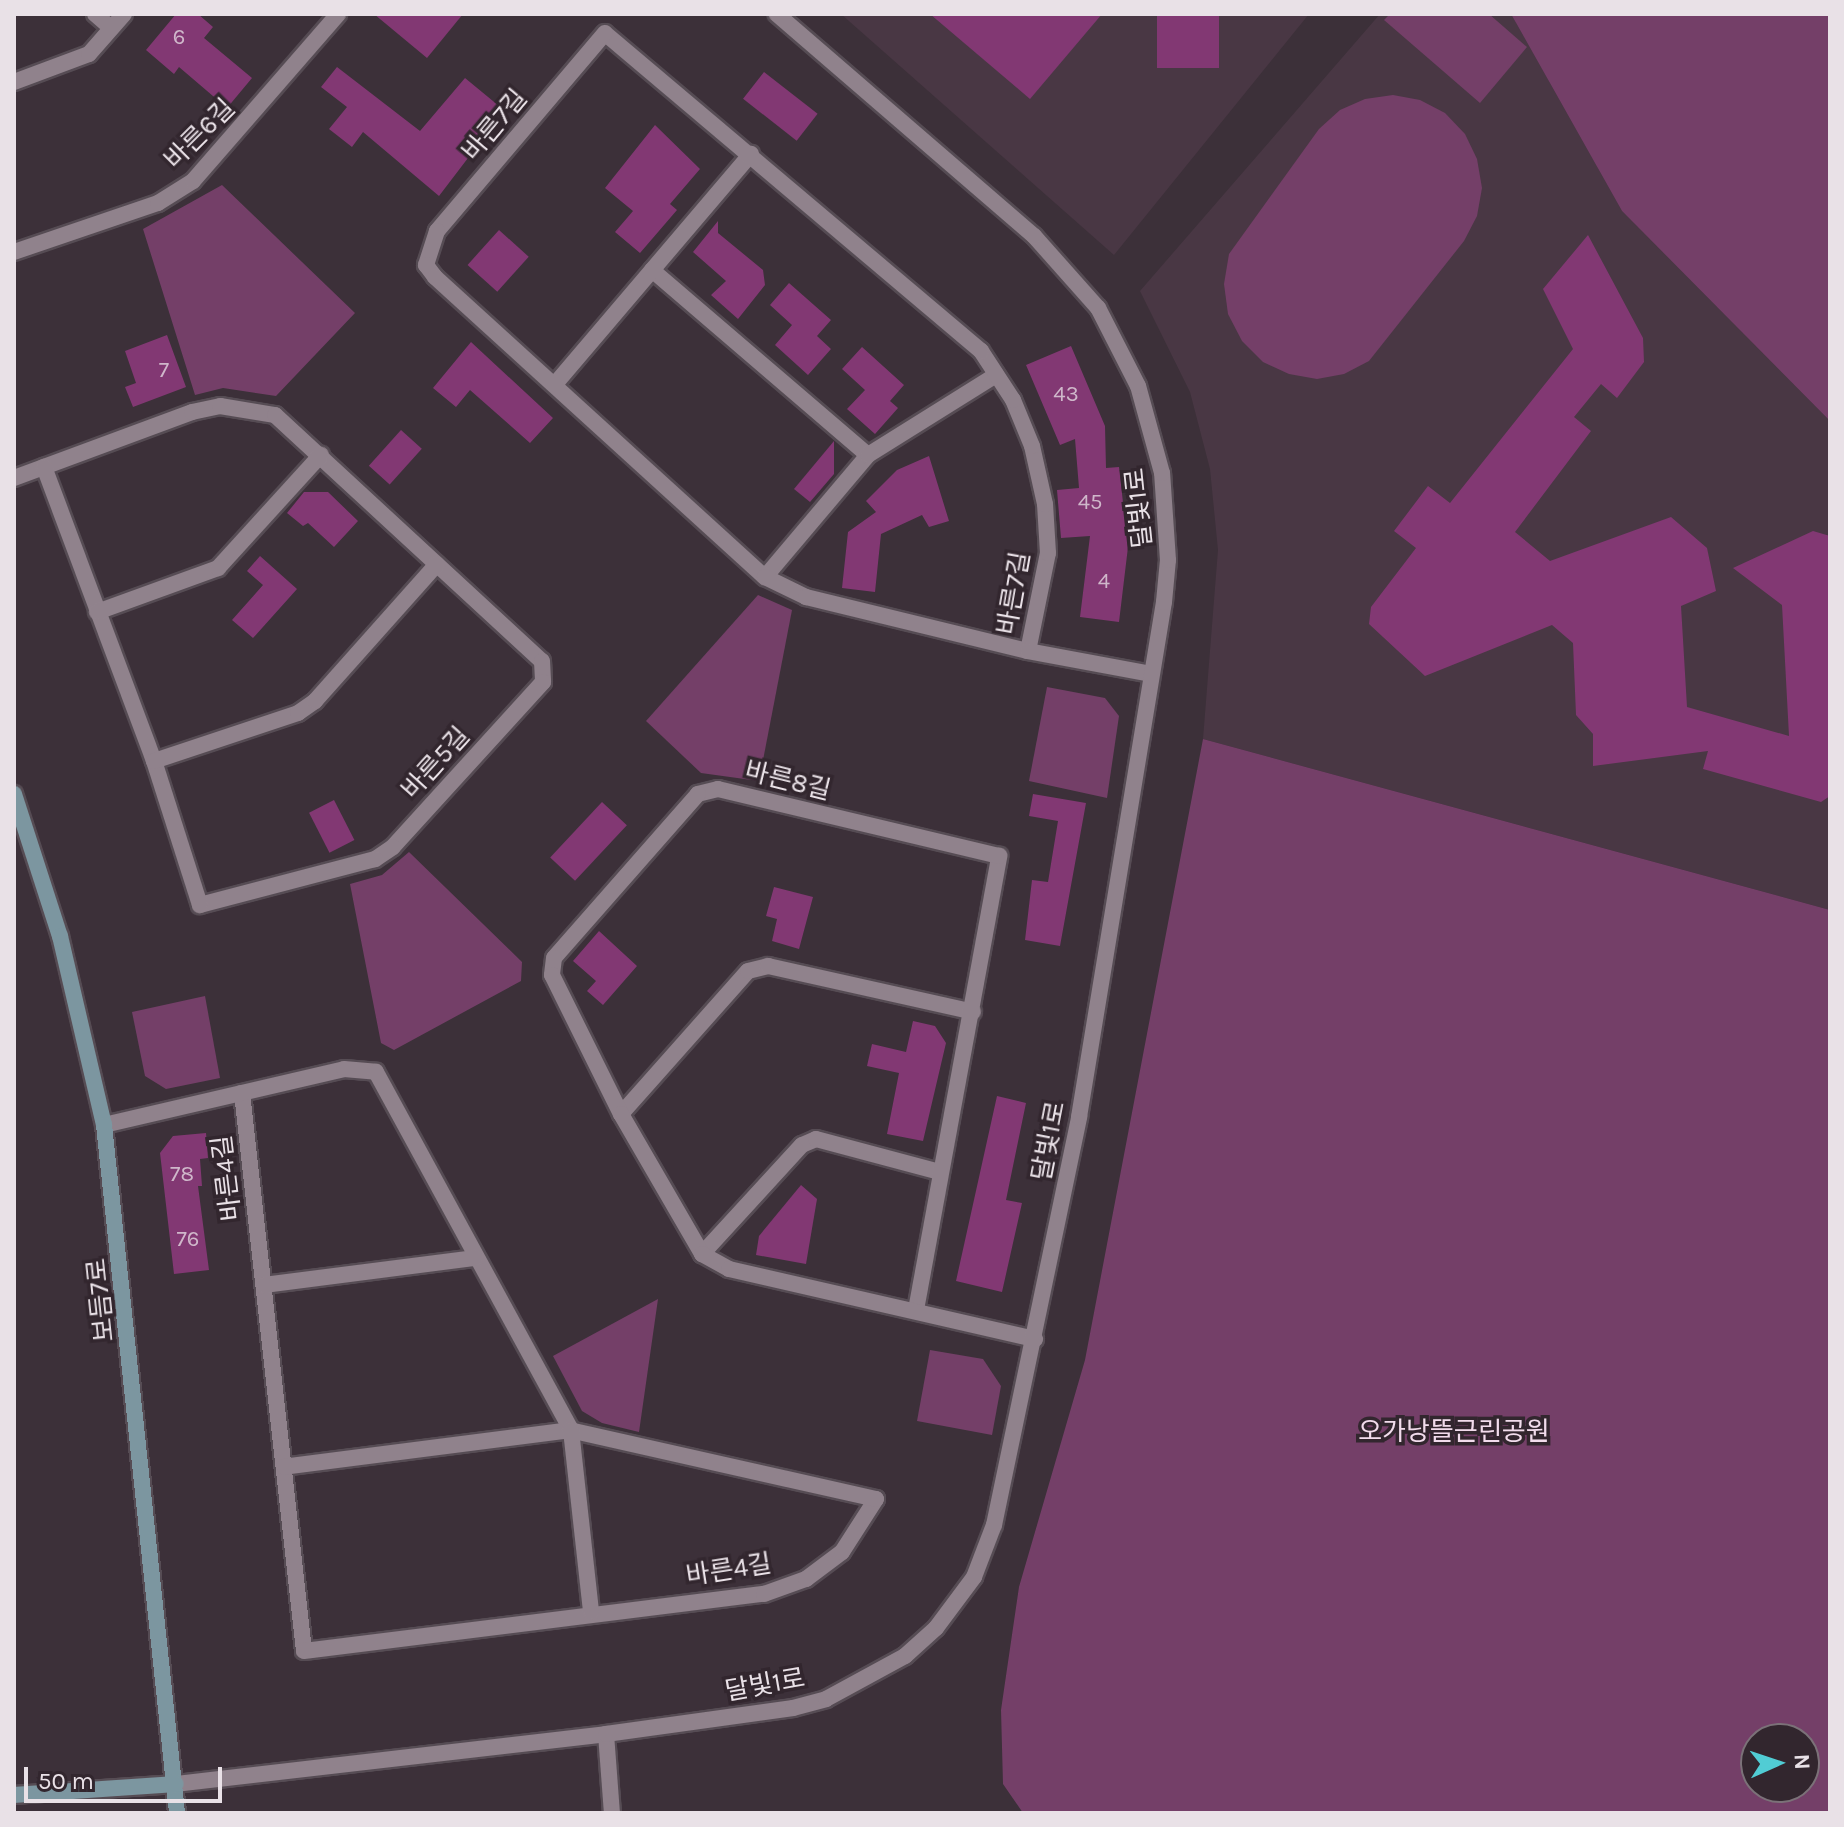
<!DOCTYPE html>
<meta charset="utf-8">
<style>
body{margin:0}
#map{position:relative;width:1844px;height:1827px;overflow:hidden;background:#3c3039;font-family:Karla,"Noto Sans KR",sans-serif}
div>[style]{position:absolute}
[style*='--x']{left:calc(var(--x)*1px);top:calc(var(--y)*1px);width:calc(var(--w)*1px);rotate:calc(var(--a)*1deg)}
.built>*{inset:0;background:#493744}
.green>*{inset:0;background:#743f68}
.building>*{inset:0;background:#823873;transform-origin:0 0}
.roads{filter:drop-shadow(2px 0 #564c54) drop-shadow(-2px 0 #564c54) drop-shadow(0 2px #564c54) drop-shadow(0 -2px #564c54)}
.street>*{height:16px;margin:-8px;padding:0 8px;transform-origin:8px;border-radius:8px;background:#90828c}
.secondary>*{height:16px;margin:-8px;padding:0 8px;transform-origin:8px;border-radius:8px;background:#7c96a0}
span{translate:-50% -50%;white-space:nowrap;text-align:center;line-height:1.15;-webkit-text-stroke:7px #32262e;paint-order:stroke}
.number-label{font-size:22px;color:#cfb7ca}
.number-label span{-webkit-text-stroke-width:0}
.street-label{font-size:26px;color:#e9e1e7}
.park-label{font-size:26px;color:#f2dcec}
.frame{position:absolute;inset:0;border:16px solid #e9e1e7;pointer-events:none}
.north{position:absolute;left:1740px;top:1723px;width:80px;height:80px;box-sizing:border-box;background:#32262e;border:2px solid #7b7178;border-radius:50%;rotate:87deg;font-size:22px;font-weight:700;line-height:32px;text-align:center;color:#e9e1e7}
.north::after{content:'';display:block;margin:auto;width:28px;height:36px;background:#51ccd4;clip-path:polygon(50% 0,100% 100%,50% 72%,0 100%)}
.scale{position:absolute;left:24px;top:1767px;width:198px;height:36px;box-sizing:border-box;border:4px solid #e9e1e7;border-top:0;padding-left:10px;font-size:24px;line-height:28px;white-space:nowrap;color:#e9e1e7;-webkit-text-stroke:6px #32262e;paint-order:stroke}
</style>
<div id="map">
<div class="built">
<div style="clip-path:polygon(841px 14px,1309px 14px,1114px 255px)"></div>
<div style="clip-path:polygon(1380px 14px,1511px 14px,1622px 211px,1830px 421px,1830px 910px,1203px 739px,1218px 550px,1210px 469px,1190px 392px,1140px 291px)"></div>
</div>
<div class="green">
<div style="clip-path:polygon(1390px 14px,1489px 14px,1527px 47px,1480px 103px,1384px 20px)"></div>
<div style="clip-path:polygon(1511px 14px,1830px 14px,1830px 421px,1622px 211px)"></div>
<div style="clip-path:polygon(1393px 95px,1420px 100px,1445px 113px,1465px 134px,1477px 159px,1482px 188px,1477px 216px,1464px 241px,1369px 361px,1344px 374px,1317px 379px,1289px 374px,1263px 362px,1242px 341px,1228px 314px,1224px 284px,1229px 254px,1319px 129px,1340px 110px,1365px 99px)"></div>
<div style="clip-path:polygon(222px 185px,355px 313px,276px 396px,223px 388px,195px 395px,143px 229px)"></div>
<div style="clip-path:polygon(758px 595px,792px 610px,759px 781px,701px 773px,646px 721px)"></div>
<div style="clip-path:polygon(1047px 687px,1105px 698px,1119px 716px,1107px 798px,1029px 781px)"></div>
<div style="clip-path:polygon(evenodd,1203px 739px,1830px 910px,1830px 1813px,1023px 1813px,1003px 1784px,1001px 1710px,1019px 1587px,1085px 1360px,1203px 739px,1756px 1739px,1804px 1739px,1804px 1787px,1756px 1787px,1756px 1739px)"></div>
<div style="clip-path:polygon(409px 852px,522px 962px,521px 981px,394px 1050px,381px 1043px,350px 884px,382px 875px)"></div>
<div style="clip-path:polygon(205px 996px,220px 1078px,166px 1089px,145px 1076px,132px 1012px)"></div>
<div style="clip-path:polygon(658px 1299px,639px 1432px,602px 1423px,582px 1411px,553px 1356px)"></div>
<div style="clip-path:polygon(930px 1350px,983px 1359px,1001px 1386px,992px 1435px,917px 1421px)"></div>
</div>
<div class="building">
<div style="clip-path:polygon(176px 14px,198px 14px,213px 27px,204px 38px,252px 78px,227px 108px,179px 67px,174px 74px,146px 50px)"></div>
<div style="clip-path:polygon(374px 14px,463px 14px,427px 58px)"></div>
<div style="clip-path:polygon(930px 14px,1102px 14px,1030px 99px)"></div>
<div style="left:1157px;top:14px;width:62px;height:54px"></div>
<div style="clip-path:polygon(337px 67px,420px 131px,465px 78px,499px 106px,491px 115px,497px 120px,439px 196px,363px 132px,352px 147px,329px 129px,347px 107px,321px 87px)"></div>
<div style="left:764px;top:72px;width:68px;height:34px;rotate:38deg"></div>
<div style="clip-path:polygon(655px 125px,700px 169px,670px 204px,677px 210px,640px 253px,615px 232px,633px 211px,605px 188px)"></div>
<div style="clip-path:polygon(718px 221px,718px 233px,763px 270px,765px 285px,738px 319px,711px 295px,726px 281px,693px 252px)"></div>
<div style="left:499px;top:230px;width:40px;height:47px;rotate:42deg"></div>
<div style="clip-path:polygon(1588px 235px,1643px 338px,1644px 362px,1617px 398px,1601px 384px,1574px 417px,1591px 431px,1515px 532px,1550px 561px,1671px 517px,1707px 548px,1716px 591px,1681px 606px,1687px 707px,1789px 736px,1782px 605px,1733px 568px,1813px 531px,1830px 536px,1830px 796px,1821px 802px,1703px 769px,1708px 751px,1593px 766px,1593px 734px,1576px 715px,1573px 643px,1552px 625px,1425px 676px,1369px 624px,1371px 607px,1416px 548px,1394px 531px,1428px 486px,1450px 503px,1573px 349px,1543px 289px)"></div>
<div style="clip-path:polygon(789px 283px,831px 320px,817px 336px,831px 349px,808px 375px,775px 345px,792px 325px,770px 305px)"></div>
<div style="clip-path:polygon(167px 335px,186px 387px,133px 407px,125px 387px,136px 383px,125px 351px)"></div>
<div style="clip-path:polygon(471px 342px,553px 418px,530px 443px,470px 390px,456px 407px,433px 388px)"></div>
<div style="clip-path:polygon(1071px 346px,1105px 426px,1106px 468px,1119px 467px,1128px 547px,1119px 622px,1080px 617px,1090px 536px,1061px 538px,1057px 490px,1079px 488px,1075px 439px,1060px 445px,1026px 365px)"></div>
<div style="clip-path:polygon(862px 347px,904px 385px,890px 401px,898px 408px,875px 434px,847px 409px,865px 390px,842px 369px)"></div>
<div style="left:401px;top:430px;width:28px;height:48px;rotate:42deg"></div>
<div style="clip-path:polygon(834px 441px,834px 474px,810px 502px,794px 489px)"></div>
<div style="clip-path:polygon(929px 456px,949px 521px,929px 527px,922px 515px,881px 534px,875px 592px,842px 588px,848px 532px,876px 512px,866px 501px,897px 470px)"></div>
<div style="clip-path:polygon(304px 492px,328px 492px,358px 521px,334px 547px,308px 523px,303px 526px,287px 513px)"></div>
<div style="clip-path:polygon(260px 556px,297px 589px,253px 638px,232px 620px,263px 585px,247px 571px)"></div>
<div style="clip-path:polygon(1033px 794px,1086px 803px,1060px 946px,1025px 940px,1032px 880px,1048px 882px,1058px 821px,1029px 816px)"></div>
<div style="left:334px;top:800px;width:45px;height:28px;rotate:63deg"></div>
<div style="left:602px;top:802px;width:34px;height:76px;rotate:43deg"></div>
<div style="clip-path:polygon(774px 887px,813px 897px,799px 949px,772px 941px,777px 919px,766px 916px)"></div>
<div style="clip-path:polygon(599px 931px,637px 966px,603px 1005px,587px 991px,596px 981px,573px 961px)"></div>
<div style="clip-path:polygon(913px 1021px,935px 1026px,946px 1043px,923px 1141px,887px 1134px,899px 1073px,867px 1066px,872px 1044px,906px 1052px)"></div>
<div style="clip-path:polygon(997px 1096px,1026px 1103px,1006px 1200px,1022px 1203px,1002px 1292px,956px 1281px)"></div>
<div style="clip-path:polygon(206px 1133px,208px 1158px,200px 1159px,202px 1186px,198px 1186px,209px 1270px,174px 1274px,160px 1153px,173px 1136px)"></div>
<div style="clip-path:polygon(801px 1185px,817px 1199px,806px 1264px,756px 1255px,759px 1236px)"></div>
</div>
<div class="roads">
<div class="street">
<div style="--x:95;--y:14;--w:21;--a:41"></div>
<div style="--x:14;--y:82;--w:80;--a:-20.5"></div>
<div style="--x:89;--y:54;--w:53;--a:-48.8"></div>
<div style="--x:14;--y:252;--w:152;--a:-18.8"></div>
<div style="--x:158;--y:203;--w:41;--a:-32.2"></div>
<div style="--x:193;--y:181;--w:221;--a:-49"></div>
<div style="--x:652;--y:270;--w:284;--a:40.6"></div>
<div style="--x:556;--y:383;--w:301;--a:-49.6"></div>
<div style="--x:14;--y:478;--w:190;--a:-20.3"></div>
<div style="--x:192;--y:412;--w:29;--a:-12"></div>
<div style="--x:220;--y:406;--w:56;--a:9.3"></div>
<div style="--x:275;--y:415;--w:363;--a:42.7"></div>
<div style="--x:542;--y:661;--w:21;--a:87"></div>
<div style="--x:543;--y:682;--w:223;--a:132.3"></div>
<div style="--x:393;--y:847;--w:22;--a:146"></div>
<div style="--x:375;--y:859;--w:181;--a:165.3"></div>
<div style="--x:200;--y:905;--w:151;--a:-107.7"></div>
<div style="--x:154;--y:761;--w:314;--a:-110.5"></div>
<div style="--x:765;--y:577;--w:160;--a:-49.8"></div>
<div style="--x:868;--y:455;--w:151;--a:-32"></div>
<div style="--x:97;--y:612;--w:129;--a:-20"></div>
<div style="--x:218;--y:568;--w:153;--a:-47.7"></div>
<div style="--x:1028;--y:651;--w:100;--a:-78.5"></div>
<div style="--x:1048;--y:553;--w:49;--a:-93.5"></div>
<div style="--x:1045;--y:504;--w:59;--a:-102.6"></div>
<div style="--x:1032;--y:446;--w:50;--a:-112.4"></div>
<div style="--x:1013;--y:400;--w:59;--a:-123.1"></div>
<div style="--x:981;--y:351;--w:492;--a:-139.8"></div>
<div style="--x:605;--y:33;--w:260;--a:130.3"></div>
<div style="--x:437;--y:231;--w:36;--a:108"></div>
<div style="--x:426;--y:265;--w:15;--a:53"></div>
<div style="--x:435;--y:277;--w:446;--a:42.3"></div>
<div style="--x:765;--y:577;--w:46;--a:26"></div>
<div style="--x:806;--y:597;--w:228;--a:13.7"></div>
<div style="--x:1028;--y:651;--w:125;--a:10.6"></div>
<div style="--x:154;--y:761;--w:152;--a:-18.4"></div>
<div style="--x:298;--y:713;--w:21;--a:-35"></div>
<div style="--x:315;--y:701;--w:183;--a:-48.3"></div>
<div style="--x:242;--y:1093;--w:561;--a:83.66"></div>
<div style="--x:304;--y:1651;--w:464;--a:-7.1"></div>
<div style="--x:764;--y:1594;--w:45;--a:-19.7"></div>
<div style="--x:806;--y:1579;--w:45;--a:-36.9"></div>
<div style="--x:842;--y:1552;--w:63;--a:-57.3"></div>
<div style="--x:876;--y:1499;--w:313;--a:-167.3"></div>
<div style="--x:571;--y:1430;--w:289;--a:172.7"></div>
<div style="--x:621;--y:1114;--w:191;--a:-48.4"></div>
<div style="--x:748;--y:971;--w:21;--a:-14"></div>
<div style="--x:768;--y:966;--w:210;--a:12.6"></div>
<div style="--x:104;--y:1125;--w:246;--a:-13.1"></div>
<div style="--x:344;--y:1069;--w:32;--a:5"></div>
<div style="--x:376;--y:1072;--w:408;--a:61.4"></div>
<div style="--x:571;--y:1430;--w:183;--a:83.7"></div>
<div style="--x:702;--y:1254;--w:148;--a:-47.5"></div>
<div style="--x:802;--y:1145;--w:15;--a:-23"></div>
<div style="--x:816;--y:1139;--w:128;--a:14.9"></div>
<div style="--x:264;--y:1285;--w:213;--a:-7.3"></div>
<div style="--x:916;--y:1310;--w:462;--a:-79.6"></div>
<div style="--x:999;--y:856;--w:289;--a:-166.6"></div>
<div style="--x:718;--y:789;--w:21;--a:166"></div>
<div style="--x:698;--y:794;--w:218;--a:131.3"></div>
<div style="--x:554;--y:958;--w:17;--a:97"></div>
<div style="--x:552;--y:975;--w:155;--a:63.6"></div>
<div style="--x:621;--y:1114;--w:162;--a:59.9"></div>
<div style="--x:702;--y:1254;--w:31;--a:29"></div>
<div style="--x:729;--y:1269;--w:314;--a:12.9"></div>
<div style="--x:606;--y:1734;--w:79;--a:85.7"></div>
<div style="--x:176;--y:1784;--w:433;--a:-6.6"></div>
<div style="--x:606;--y:1734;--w:189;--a:-7.9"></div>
<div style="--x:793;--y:1708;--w:34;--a:-15"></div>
<div style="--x:826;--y:1699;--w:90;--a:-28.6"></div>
<div style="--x:905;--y:1656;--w:42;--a:-42.1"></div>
<div style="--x:936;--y:1628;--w:64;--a:-53.3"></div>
<div style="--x:974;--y:1577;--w:56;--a:-69"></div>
<div style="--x:994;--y:1525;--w:417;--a:-78.2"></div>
<div style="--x:1079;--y:1117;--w:522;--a:-80.63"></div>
<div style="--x:1164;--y:602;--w:42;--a:-84.6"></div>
<div style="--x:1168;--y:560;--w:87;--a:-93.9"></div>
<div style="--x:1162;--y:473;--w:90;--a:-105.4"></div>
<div style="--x:1138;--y:386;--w:88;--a:-117.1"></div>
<div style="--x:1098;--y:308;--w:96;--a:-131.6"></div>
<div style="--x:1034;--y:236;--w:340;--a:-139.2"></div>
</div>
<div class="secondary">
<div style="--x:14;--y:794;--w:149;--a:72.1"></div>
<div style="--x:60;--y:936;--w:194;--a:76.9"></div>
<div style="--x:104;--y:1125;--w:692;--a:83.94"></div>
<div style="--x:14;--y:1795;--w:162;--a:-3.9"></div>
</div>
</div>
<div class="number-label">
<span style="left:179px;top:38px">6</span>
<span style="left:164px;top:371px">7</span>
<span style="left:1066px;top:395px">43</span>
<span style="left:1090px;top:503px">45</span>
<span style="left:1104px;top:582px">4</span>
<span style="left:182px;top:1175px">78</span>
<span style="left:188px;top:1240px">76</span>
</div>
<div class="street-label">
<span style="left:495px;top:125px;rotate:-50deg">바른7길</span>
<span style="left:200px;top:134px;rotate:-45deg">바른6길</span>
<span style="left:1139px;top:508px;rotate:-96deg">달빛1로</span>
<span style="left:1014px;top:593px;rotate:-80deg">바른7길</span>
<span style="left:436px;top:763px;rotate:-48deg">바른5길</span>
<span style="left:788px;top:781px;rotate:14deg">바른8길</span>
<span style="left:1049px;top:1141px;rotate:-79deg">달빛1로</span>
<span style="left:227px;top:1178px;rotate:-97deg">바른4길</span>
<span style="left:101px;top:1300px;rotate:-96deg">보듬7로</span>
<span style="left:729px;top:1570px;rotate:-9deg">바른4길</span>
<span style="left:765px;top:1685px;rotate:-10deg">달빛1로</span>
</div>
<div class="park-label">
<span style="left:1454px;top:1432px">오가낭뜰근린공원</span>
</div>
<div class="frame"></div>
<div class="north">N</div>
<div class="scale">50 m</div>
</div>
